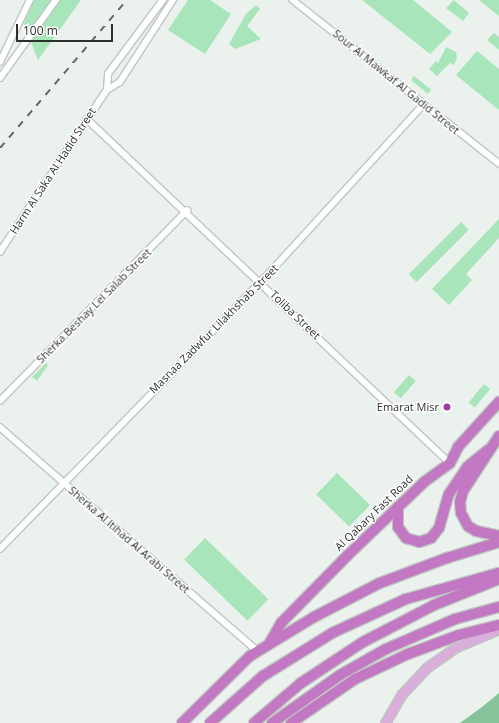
<!DOCTYPE html>
<style>
body{margin:0}
#map{position:relative;width:499px;height:723px;overflow:hidden;background:#ebf1ec;font-family:"Open Sans",sans-serif}
div>[style]{position:absolute}
[style*='--x']{left:calc(var(--x)*1px);top:calc(var(--y)*1px);width:calc(var(--w)*1px);rotate:calc(var(--a)*1deg)}
.water>*{inset:0;background:#87c399}
.building>*{inset:0;background:#a8e5ba;transform-origin:0 0}
.roads{filter:drop-shadow(1px 0 #c0c7c2) drop-shadow(-1px 0 #c0c7c2) drop-shadow(0 1px #c0c7c2) drop-shadow(0 -1px #c0c7c2)}
.street>*{height:5.5px;margin:-2.75px;padding:0 2.75px;transform-origin:2.75px;border-radius:2.75px;background:#fff}
.primary>*{height:9px;margin:-4.5px;padding:0 4.5px;transform-origin:4.5px;border-radius:4.5px;background:#daaeda}
.highway>*{height:10px;margin:-5px;padding:0 5px;transform-origin:5px;border-radius:5px;background:#c278c2}
.rail>*{height:2px;margin-top:-1px;transform-origin:0;background:repeating-linear-gradient(90deg,#646764 0 7px,transparent 0 14px)}
.dots>*{width:11px;height:11px;translate:-50% -50%;box-sizing:border-box;border:2px solid #fff;border-radius:50%}
span{translate:-50% -50%;white-space:nowrap;text-align:center;line-height:1.15;-webkit-text-stroke:3px #fff;paint-order:stroke}
.street-label{font-size:11px;color:#2e302e}
.poi-label{font-size:11px;color:#2e302e}
.right{translate:-100% -50%;text-align:right}
.scale{position:absolute;left:16px;top:24px;width:97px;height:18px;box-sizing:border-box;border:2px solid #2e302e;border-top:0;padding-left:5px;font-size:12px;line-height:14px;white-space:nowrap;color:#2e302e;-webkit-text-stroke:3px #fff;paint-order:stroke}
</style>
<div id="map">
<div class="water">
<div style="clip-path:polygon(499px 693px,499px 723px,460px 723px,482px 707px)"></div>
</div>
<div class="building">
<div style="clip-path:polygon(34px 0,51px 0,27px 33px,24px 23px)"></div>
<div style="clip-path:polygon(60px 0,81px 0,38px 60px,31px 42px)"></div>
<div style="clip-path:polygon(188px 0,210px 0,231px 14px,205px 54px,168px 30px)"></div>
<div style="clip-path:polygon(362px 0,413px 0,452px 32px,430px 54px)"></div>
<div style="clip-path:polygon(454px 0,469px 13px,463px 21px,446px 8px)"></div>
<div style="clip-path:polygon(479px 0,499px 0,499px 16px)"></div>
<div style="clip-path:polygon(256px 5px,260px 9px,247px 26px,261px 39px,235px 49px,229px 44px,246px 14px)"></div>
<div style="clip-path:polygon(494px 33px,499px 37px,499px 50px,487px 40px)"></div>
<div style="clip-path:polygon(446px 47px,456px 52px,457px 58px,454px 65px,450px 63px,437px 76px,429px 69px,436px 61px,438px 63px)"></div>
<div style="clip-path:polygon(477px 51px,499px 69px,499px 110px,456px 75px)"></div>
<div style="left:414px;top:76px;width:22px;height:5px;rotate:39deg"></div>
<div style="clip-path:polygon(499px 219px,499px 238px,466px 274px,472px 280px,449px 305px,432px 289px)"></div>
<div style="left:461px;top:222px;width:11px;height:74px;rotate:45deg"></div>
<div style="clip-path:polygon(46px 363px,48px 365px,37px 381px,32px 377px)"></div>
<div style="left:409px;top:375px;width:9px;height:23px;rotate:41deg"></div>
<div style="left:484px;top:384px;width:8px;height:24px;rotate:40deg"></div>
<div style="left:337px;top:473px;width:46px;height:30px;rotate:44deg"></div>
<div style="left:205px;top:538px;width:88px;height:30px;rotate:44deg"></div>
</div>
<div class="roads">
<div class="street">
<div style="--x:293;--y:0;--w:263;--a:38.4"></div>
<div style="--x:0;--y:62;--w:69;--a:-64.2"></div>
<div style="--x:0;--y:78;--w:96;--a:-54.3"></div>
<div style="--x:107;--y:90;--w:16;--a:-86"></div>
<div style="--x:108;--y:74;--w:92;--a:-53.4"></div>
<div style="--x:87;--y:119;--w:500;--a:43.46"></div>
<div style="--x:0;--y:252;--w:194;--a:-56.6"></div>
<div style="--x:107;--y:90;--w:15;--a:-32"></div>
<div style="--x:120;--y:82;--w:98;--a:-57.1"></div>
<div style="--x:0;--y:401;--w:267;--a:-45.5"></div>
<div style="--x:0;--y:427;--w:342;--a:41"></div>
<div style="--x:0;--y:549;--w:373;--a:-45.7"></div>
<div style="--x:261;--y:282;--w:240;--a:-47.5"></div>
</div>
<div class="primary">
<div style="--x:385;--y:723;--w:34;--a:-60"></div>
<div style="--x:402;--y:694;--w:35;--a:-47"></div>
<div style="--x:426;--y:668;--w:37;--a:-35"></div>
<div style="--x:456;--y:647;--w:47;--a:-22.7"></div>
</div>
<div class="highway">
<div style="--x:499;--y:436;--w:66;--a:123.2"></div>
<div style="--x:463;--y:491;--w:11;--a:105"></div>
<div style="--x:460;--y:502;--w:11;--a:85"></div>
<div style="--x:461;--y:513;--w:15;--a:62"></div>
<div style="--x:468;--y:526;--w:9;--a:32"></div>
<div style="--x:476;--y:531;--w:24;--a:12"></div>
<div style="--x:398;--y:507;--w:20;--a:90"></div>
<div style="--x:398;--y:527;--w:14;--a:54"></div>
<div style="--x:406;--y:538;--w:14;--a:17"></div>
<div style="--x:419;--y:542;--w:13;--a:-18"></div>
<div style="--x:431;--y:538;--w:13;--a:-51"></div>
<div style="--x:439;--y:528;--w:35;--a:-74"></div>
<div style="--x:449;--y:494;--w:32;--a:-56"></div>
<div style="--x:467;--y:467;--w:28;--a:-39"></div>
<div style="--x:269;--y:644;--w:24;--a:-60"></div>
<div style="--x:281;--y:623;--w:95;--a:-45.4"></div>
<div style="--x:348;--y:555;--w:105;--a:-43.8"></div>
<div style="--x:424;--y:482;--w:32;--a:-36"></div>
<div style="--x:450;--y:463;--w:18;--a:-63"></div>
<div style="--x:458;--y:447;--w:61;--a:-47.7"></div>
<div style="--x:182;--y:723;--w:95;--a:-44.6"></div>
<div style="--x:250;--y:656;--w:75;--a:-31.4"></div>
<div style="--x:314;--y:617;--w:74;--a:-27.3"></div>
<div style="--x:380;--y:583;--w:72;--a:-20.5"></div>
<div style="--x:447;--y:558;--w:54;--a:-17.1"></div>
<div style="--x:210;--y:723;--w:71;--a:-41.6"></div>
<div style="--x:263;--y:676;--w:81;--a:-31.9"></div>
<div style="--x:332;--y:633;--w:81;--a:-24.7"></div>
<div style="--x:406;--y:599;--w:97;--a:-15.6"></div>
<div style="--x:254;--y:723;--w:62;--a:-40.4"></div>
<div style="--x:301;--y:683;--w:74;--a:-33.5"></div>
<div style="--x:363;--y:642;--w:80;--a:-27.5"></div>
<div style="--x:434;--y:605;--w:70;--a:-21.8"></div>
<div style="--x:272;--y:723;--w:83;--a:-35.2"></div>
<div style="--x:340;--y:675;--w:53;--a:-29.5"></div>
<div style="--x:386;--y:649;--w:75;--a:-23.5"></div>
<div style="--x:455;--y:619;--w:46;--a:-15.3"></div>
<div style="--x:291;--y:723;--w:78;--a:-34.5"></div>
<div style="--x:355;--y:679;--w:59;--a:-25.3"></div>
<div style="--x:408;--y:654;--w:54;--a:-20.4"></div>
<div style="--x:459;--y:635;--w:41;--a:-14"></div>
</div>
</div>
<div class="rail">
<div style="--x:0;--y:148;--w:195;--a:-49.4"></div>
</div>
<div class="dots">
<div style="left:447px;top:407px;background:#9e3ba1"></div>
</div>
<div class="street-label">
<span style="left:396px;top:82px;rotate:39deg">Sour Al Mawkaf Al Gadid Street</span>
<span style="left:53px;top:171px;rotate:-57deg">Harm Al Saka Al Hadid Street</span>
<span style="left:94px;top:306px;rotate:-45deg">Sherka Beshay Lel Salab Street</span>
<span style="left:295px;top:315px;rotate:44deg">Toliba Street</span>
<span style="left:214px;top:329px;rotate:-45deg">Masnaa Zadwfur Lilakhshab Street</span>
<span style="left:374px;top:513px;rotate:-44deg">Al Qabary Fast Road</span>
<span style="left:129px;top:540px;rotate:41deg">Sherka Al Itihad Al Arabi Street</span>
</div>
<div class="poi-label">
<span class="right" style="left:439px;top:407px">Emarat Misr</span>
</div>
<div class="scale">100 m</div>
</div>
